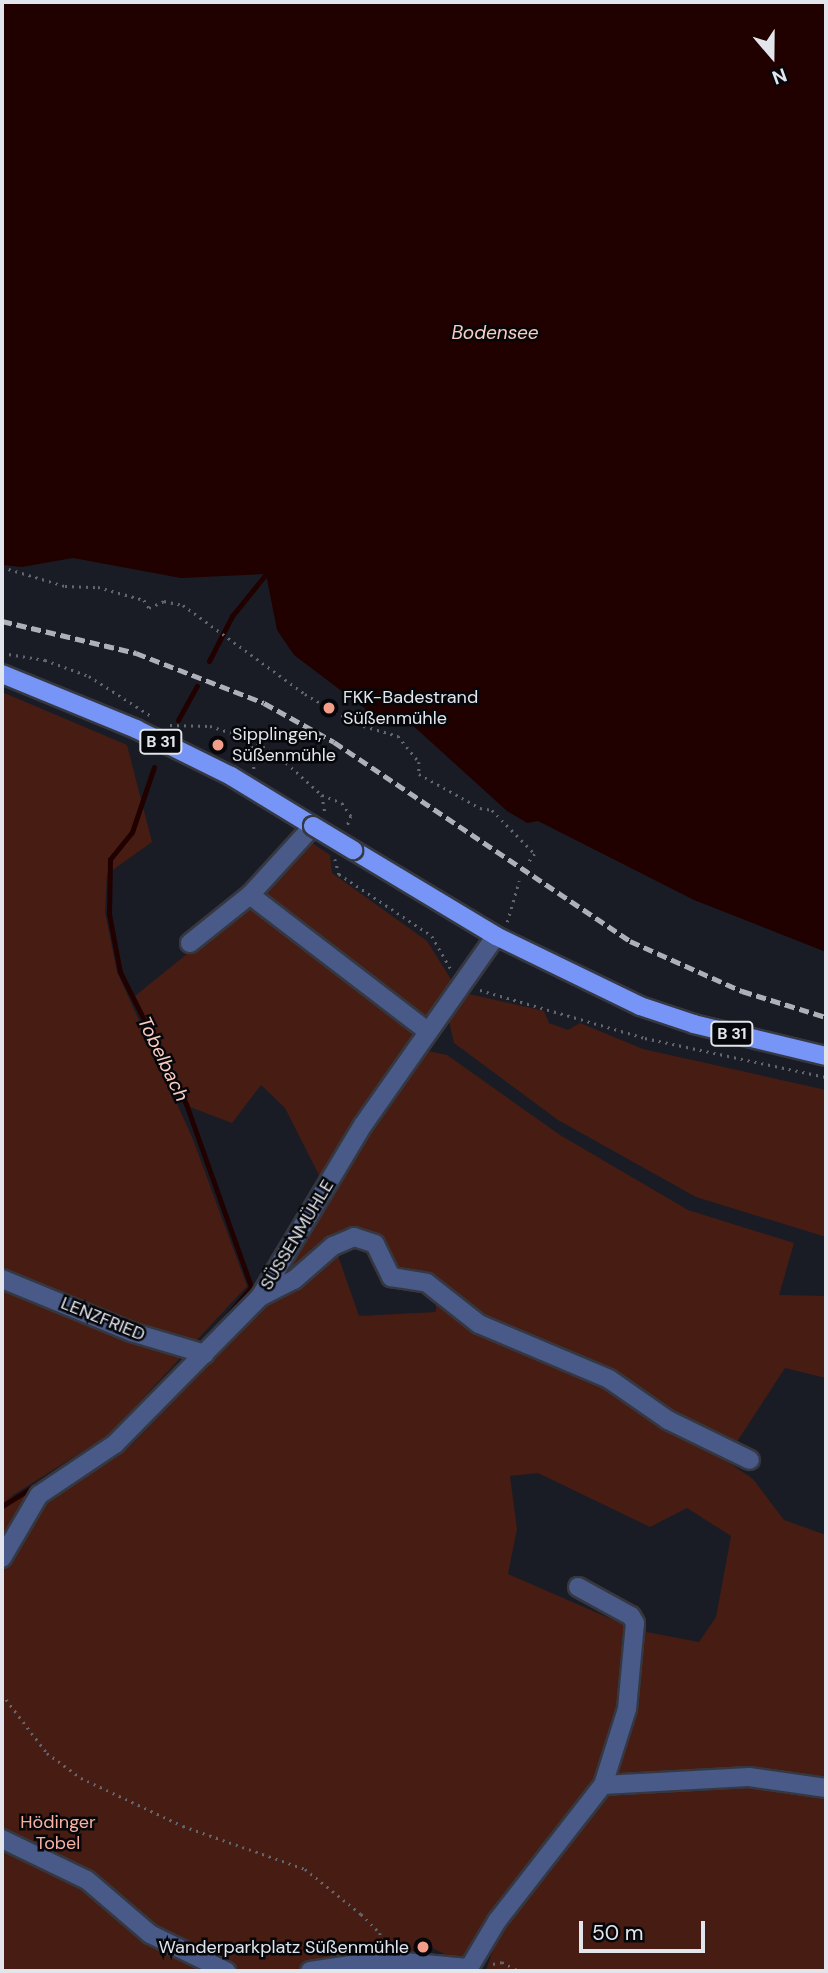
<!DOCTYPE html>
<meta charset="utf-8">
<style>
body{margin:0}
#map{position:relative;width:828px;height:1973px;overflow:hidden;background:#191c25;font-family:"DM Sans",sans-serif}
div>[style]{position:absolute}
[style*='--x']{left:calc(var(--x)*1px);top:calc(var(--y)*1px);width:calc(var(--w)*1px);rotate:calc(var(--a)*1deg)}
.green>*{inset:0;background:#471c13}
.water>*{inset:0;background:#210000}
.stream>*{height:5px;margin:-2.5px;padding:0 2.5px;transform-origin:2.5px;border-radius:2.5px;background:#210000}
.path>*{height:2.5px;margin-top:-1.25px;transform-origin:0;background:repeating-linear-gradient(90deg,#64666f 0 2px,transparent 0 7px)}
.roads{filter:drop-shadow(2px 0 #353841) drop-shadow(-2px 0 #353841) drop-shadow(0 2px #353841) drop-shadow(0 -2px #353841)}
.minor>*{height:18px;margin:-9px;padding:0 9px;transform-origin:9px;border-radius:9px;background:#495988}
.major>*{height:18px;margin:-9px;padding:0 9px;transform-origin:9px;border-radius:9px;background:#7695f6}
.rail>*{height:5px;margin-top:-2.5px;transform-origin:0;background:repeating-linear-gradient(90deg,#aeb0b8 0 10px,transparent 0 15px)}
.bridges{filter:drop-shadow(2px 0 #353841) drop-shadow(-2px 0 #353841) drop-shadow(0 2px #353841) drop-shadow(0 -2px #353841)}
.major-bridge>*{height:18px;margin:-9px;padding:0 9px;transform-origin:9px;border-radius:9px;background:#7695f6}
.dots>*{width:19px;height:19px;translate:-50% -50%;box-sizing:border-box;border:4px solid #06070a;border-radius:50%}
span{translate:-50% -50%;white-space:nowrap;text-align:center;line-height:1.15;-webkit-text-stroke:5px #06070a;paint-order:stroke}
.shield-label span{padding:2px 5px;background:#06070a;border:2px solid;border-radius:5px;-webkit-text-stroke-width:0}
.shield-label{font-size:16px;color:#e3e5ec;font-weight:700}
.poi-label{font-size:18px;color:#e3e5ec}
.left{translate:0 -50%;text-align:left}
.right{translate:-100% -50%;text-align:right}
.street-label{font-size:18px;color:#e3e5ec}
.park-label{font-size:18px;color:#f8b1a1}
.water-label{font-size:19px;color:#fcccc1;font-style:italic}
.frame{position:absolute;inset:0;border:4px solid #e3e5ec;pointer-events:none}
.north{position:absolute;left:737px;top:21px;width:70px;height:70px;-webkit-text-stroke:5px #06070a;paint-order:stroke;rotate:160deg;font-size:19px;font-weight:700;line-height:28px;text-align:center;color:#e3e5ec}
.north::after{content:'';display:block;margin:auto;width:24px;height:32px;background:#e3e5ec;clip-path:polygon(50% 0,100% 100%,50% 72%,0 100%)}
.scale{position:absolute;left:579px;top:1921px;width:126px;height:32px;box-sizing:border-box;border:4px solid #e3e5ec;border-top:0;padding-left:9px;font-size:21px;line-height:24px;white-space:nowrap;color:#e3e5ec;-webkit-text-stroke:5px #06070a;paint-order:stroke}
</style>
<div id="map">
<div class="green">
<div style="clip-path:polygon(2px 692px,127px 745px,152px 842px,107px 874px,105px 912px,117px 972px,192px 1137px,247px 1286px,109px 1435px,5px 1500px,51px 1480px,2px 1548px)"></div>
<div style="clip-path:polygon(309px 841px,330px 855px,332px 873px,427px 941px,454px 984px,419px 1029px,322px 1181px,285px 1108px,261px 1085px,232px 1123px,190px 1107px,135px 996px,246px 906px)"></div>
<div style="clip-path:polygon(469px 994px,544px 1011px,549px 1023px,568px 1030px,580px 1023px,643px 1049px,826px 1090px,826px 1237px,696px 1197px,558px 1120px,454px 1043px,448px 1017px)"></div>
<div style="clip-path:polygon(evenodd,423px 1050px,447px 1055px,560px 1135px,688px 1210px,794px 1243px,779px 1295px,826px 1296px,826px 1378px,785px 1368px,725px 1460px,753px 1479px,784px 1520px,826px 1535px,826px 1783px,612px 1777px,641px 1631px,699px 1642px,716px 1617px,731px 1536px,687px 1508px,650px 1527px,538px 1473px,510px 1476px,517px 1529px,508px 1574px,632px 1628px,621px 1710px,598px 1780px,467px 1965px,416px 1940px,412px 1955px,347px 1959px,295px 1971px,236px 1971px,206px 1963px,89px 1891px,146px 1943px,199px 1971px,2px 1971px,2px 1573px,19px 1537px,47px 1502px,132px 1444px,242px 1329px,277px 1282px,315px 1213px,423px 1050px,355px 1242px,371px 1248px,387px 1281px,424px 1286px,436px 1298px,436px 1312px,359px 1316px,336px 1250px,355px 1242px)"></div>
<div style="clip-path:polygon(749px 1784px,826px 1794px,826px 1971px,486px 1971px,501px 1924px,606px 1792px)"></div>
</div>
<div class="water">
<div style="clip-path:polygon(2px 2px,826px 2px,826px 952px,694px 900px,538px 821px,527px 823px,507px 811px,399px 713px,372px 714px,294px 655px,277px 630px,266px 574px,181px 578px,73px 558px,22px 567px,2px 565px)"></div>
</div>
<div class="stream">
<div style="--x:209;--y:661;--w:51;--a:-62.9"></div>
<div style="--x:232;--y:616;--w:54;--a:-51"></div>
<div style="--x:178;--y:720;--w:39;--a:-61"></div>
<div style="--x:154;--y:767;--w:69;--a:108.7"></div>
<div style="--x:132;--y:832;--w:35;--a:129"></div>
<div style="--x:110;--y:859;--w:55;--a:91"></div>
<div style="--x:109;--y:914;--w:59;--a:79.3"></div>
<div style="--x:120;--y:972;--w:148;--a:63.4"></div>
<div style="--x:186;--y:1104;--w:194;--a:70.4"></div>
<div style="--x:251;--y:1287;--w:62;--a:129.8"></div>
<div style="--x:2;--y:1506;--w:76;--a:-31.6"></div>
</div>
<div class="path">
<div style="--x:2;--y:567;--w:66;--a:16.8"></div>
<div style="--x:65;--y:586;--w:33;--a:2"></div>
<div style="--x:98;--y:587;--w:48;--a:15.8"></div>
<div style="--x:144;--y:600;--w:9;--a:58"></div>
<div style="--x:149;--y:608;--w:17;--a:-25"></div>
<div style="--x:164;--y:601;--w:19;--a:12"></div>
<div style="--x:183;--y:605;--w:151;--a:36.1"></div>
<div style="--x:305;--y:694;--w:60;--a:30"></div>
<div style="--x:357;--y:724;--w:43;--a:16.3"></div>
<div style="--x:398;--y:736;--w:33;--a:51"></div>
<div style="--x:419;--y:762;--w:12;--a:90"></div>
<div style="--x:419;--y:774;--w:70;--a:29.1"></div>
<div style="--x:480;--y:808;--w:12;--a:9"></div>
<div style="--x:492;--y:810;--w:62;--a:45.7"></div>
<div style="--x:535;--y:854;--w:11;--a:128"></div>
<div style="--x:2;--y:653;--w:44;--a:9.2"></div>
<div style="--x:45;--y:660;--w:47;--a:20"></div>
<div style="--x:89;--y:676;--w:74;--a:32.8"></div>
<div style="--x:170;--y:725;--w:40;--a:1.4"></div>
<div style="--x:210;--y:726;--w:43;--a:17.6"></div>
<div style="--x:251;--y:739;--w:36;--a:32"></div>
<div style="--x:281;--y:758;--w:55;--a:42.1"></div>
<div style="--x:322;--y:795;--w:22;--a:22"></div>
<div style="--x:342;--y:803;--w:16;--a:55"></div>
<div style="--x:351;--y:816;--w:12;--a:110"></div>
<div style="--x:251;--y:739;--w:31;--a:84"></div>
<div style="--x:322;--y:795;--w:17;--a:80"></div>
<div style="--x:335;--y:859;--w:16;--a:75"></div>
<div style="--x:339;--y:874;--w:112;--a:33.7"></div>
<div style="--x:432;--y:936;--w:40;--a:60.3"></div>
<div style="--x:507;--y:922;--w:43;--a:-73.7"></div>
<div style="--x:480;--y:990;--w:172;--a:16.2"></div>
<div style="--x:645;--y:1038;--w:185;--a:12.2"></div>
<div style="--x:2;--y:1694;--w:74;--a:52.7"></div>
<div style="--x:47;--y:1753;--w:42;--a:36.3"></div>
<div style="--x:81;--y:1778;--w:113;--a:25.2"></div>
<div style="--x:183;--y:1826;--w:129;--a:19.4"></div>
<div style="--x:305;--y:1869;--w:72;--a:38.8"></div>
<div style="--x:361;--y:1914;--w:27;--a:45"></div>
<div style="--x:380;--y:1933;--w:10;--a:84"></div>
<div style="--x:493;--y:1964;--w:9;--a:-13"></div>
<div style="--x:502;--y:1962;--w:19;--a:28"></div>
</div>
<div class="roads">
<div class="minor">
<div style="--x:250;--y:895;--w:93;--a:-47.6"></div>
<div style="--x:190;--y:943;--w:77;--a:-38.7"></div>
<div style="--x:250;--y:895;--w:222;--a:37.5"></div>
<div style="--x:2;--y:1279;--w:139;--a:22.3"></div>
<div style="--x:131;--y:1332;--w:77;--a:16.6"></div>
<div style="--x:260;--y:1297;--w:38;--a:-27"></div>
<div style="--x:294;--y:1280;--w:52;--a:-41.1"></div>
<div style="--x:333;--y:1246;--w:23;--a:-23"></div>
<div style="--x:354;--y:1237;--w:22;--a:18"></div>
<div style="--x:375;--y:1244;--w:37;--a:64"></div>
<div style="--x:391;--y:1277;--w:36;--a:9"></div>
<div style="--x:427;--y:1283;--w:66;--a:38.3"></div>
<div style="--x:479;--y:1324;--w:141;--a:22.9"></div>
<div style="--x:609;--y:1379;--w:72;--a:34.8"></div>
<div style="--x:668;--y:1420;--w:91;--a:26"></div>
<div style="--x:2;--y:1558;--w:73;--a:-59.6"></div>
<div style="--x:39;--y:1495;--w:92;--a:-33.9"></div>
<div style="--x:115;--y:1444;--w:206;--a:-45.4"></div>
<div style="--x:260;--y:1297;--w:200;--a:-59.1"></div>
<div style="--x:363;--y:1125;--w:231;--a:-54.9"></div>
<div style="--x:578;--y:1587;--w:60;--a:28.7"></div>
<div style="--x:631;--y:1616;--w:8;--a:60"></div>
<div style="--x:635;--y:1623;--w:86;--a:95.3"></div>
<div style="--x:627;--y:1709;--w:80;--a:107.5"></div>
<div style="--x:2;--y:1839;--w:94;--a:25.8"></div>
<div style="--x:87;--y:1880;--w:83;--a:40.6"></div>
<div style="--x:150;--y:1934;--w:85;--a:26"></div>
<div style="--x:469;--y:1968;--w:55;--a:-59.2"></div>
<div style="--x:497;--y:1921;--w:172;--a:-52.1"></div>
<div style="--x:603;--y:1785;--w:146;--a:-3.1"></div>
<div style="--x:749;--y:1777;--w:78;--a:8.1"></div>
<div style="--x:310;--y:1971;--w:75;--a:-8.5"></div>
<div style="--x:384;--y:1960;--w:85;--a:5.4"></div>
</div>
<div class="major">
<div style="--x:2;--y:674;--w:145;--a:22.3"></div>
<div style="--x:136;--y:729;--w:106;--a:26.3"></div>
<div style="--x:231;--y:776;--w:96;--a:31.4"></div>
<div style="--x:353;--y:850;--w:167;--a:31"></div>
<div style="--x:496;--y:936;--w:160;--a:25.9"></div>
<div style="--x:640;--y:1006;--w:57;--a:18.4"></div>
<div style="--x:694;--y:1024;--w:136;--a:13.6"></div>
</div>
</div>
<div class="rail">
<div style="--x:2;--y:621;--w:138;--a:13.4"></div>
<div style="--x:136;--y:653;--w:137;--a:21.3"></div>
<div style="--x:264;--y:703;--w:80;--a:29.1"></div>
<div style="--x:334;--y:742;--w:357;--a:33.9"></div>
<div style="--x:630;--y:941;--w:123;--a:24.1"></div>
<div style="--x:742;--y:991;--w:88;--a:17.2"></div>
</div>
<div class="bridges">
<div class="major-bridge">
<div style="--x:313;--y:826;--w:47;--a:31"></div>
</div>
</div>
<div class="dots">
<div style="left:329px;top:708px;background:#f49e8a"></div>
<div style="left:218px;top:745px;background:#f49e8a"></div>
<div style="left:423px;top:1947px;background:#f49e8a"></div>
</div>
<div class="shield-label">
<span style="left:161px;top:742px">B 31</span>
<span style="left:732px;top:1034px">B 31</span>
</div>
<div class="poi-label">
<span class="left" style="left:343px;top:708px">FKK-Badestrand<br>Süßenmühle</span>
<span class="left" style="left:232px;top:745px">Sipplingen,<br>Süßenmühle</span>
<span class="right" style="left:409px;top:1947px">Wanderparkplatz Süßenmühle</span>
</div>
<div class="street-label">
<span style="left:297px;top:1235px;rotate:-59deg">SÜSSENMÜHLE</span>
<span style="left:103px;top:1319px;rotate:22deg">LENZFRIED</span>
</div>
<div class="park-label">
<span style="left:58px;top:1833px">Hödinger<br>Tobel</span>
</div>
<div class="water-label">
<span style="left:495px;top:333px">Bodensee</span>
<span style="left:163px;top:1059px;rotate:64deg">Tobelbach</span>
</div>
<div class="frame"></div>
<div class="north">N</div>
<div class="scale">50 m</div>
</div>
